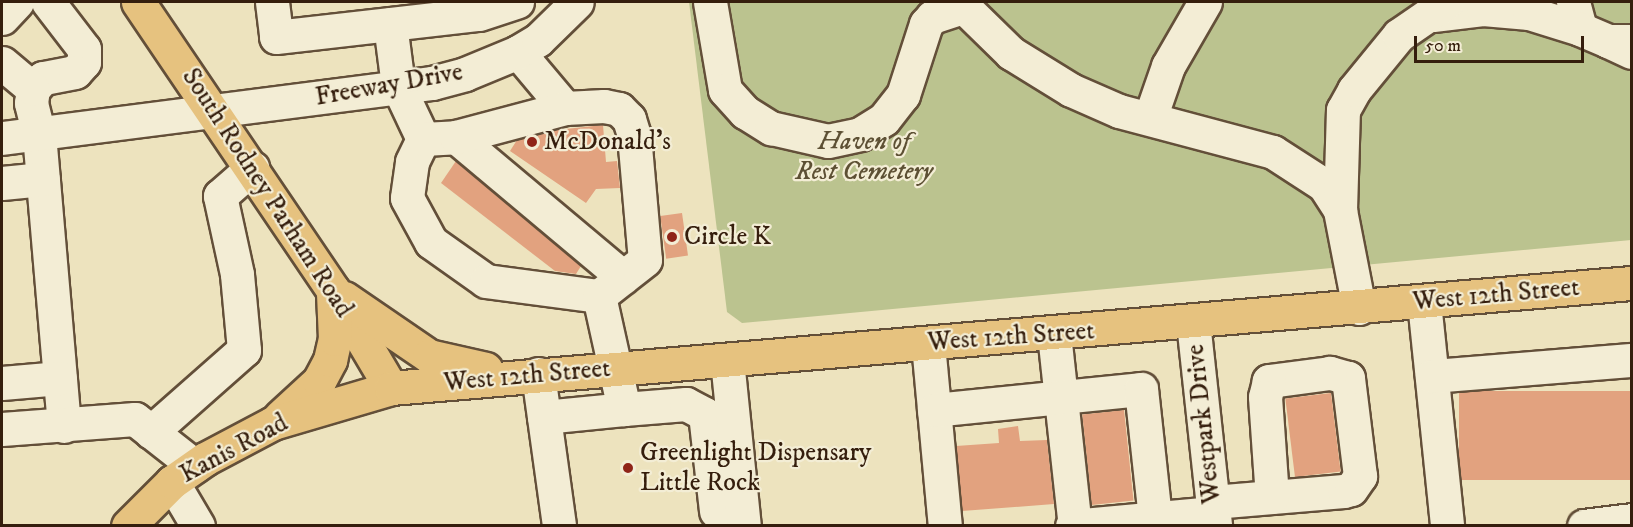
<!DOCTYPE html>
<style>
body{margin:0}
#map{position:relative;width:1633px;height:527px;overflow:hidden;background:#ede3be;font-family:"IM FELL DW Pica",serif}
div>[style]{position:absolute}
[style*='--x']{left:calc(var(--x)*1px);top:calc(var(--y)*1px);width:calc(var(--w)*1px);rotate:calc(var(--a)*1deg)}
.green>*{inset:0;background:#bbc38f}
.building>*{inset:0;background:#e2a27f;transform-origin:0 0}
.roads{filter:drop-shadow(2px 0 #634f39) drop-shadow(-2px 0 #634f39) drop-shadow(0 2px #634f39) drop-shadow(0 -2px #634f39)}
.minor>*{height:33px;margin:-16.5px;padding:0 16.5px;transform-origin:16.5px;border-radius:16.5px;background:#f3edd5}
.major>*{height:33px;margin:-16.5px;padding:0 16.5px;transform-origin:16.5px;border-radius:16.5px;background:#e6c27f}
.dots>*{width:16px;height:16px;translate:-50% -50%;box-sizing:border-box;border:3px solid #f3edd5;border-radius:50%}
span{translate:-50% -50%;white-space:nowrap;text-align:center;line-height:1.15;-webkit-text-stroke:4.5px #f3edd5;paint-order:stroke}
.street-label{font-size:26px;color:#351e0d}
.poi-label{font-size:26px;color:#351e0d}
.left{translate:0 -50%;text-align:left}
.park-label{font-size:26px;color:#5d5034;font-style:italic}
.frame{position:absolute;inset:0;border:3px solid #351e0d;pointer-events:none}
.scale{position:absolute;left:1414px;top:36px;width:170px;height:27px;box-sizing:border-box;border:3px solid #351e0d;border-top:0;padding-left:8px;font-size:18px;line-height:21px;white-space:nowrap;color:#351e0d;-webkit-text-stroke:4px #f3edd5;paint-order:stroke}
</style>
<div id="map">
<div class="green">
<div style="clip-path:polygon(689px 2px,1631px 2px,1631px 240px,742px 323px,727px 312px)"></div>
</div>
<div class="building">
<div style="clip-path:polygon(603px 125px,606px 162px,617px 161px,620px 188px,596px 189px,586px 203px,510px 151px,517px 140px,556px 130px)"></div>
<div style="clip-path:polygon(456px 161px,581px 266px,576px 274px,555px 271px,441px 183px)"></div>
<div style="left:682px;top:213px;width:43px;height:22px;rotate:82deg"></div>
<div style="left:1632px;top:391px;width:89px;height:173px;rotate:90deg"></div>
<div style="left:1331px;top:393px;width:79px;height:46px;rotate:83deg"></div>
<div style="left:1124px;top:410px;width:91px;height:42px;rotate:84deg"></div>
<div style="clip-path:polygon(1018px 426px,1020px 441px,1047px 440px,1054px 504px,962px 511px,956px 446px,999px 443px,998px 429px)"></div>
</div>
<div class="roads">
<div class="minor">
<div style="--x:48;--y:2;--w:59;--a:52.5"></div>
<div style="--x:84;--y:49;--w:13;--a:90"></div>
<div style="--x:84;--y:62;--w:13;--a:132"></div>
<div style="--x:75;--y:72;--w:33;--a:169"></div>
<div style="--x:43;--y:78;--w:15;--a:132"></div>
<div style="--x:33;--y:89;--w:14;--a:98"></div>
<div style="--x:31;--y:103;--w:32;--a:76"></div>
<div style="--x:39;--y:134;--w:293;--a:85.1"></div>
<div style="--x:272;--y:2;--w:35;--a:83"></div>
<div style="--x:276;--y:37;--w:204;--a:-6.5"></div>
<div style="--x:479;--y:14;--w:40;--a:-18"></div>
<div style="--x:710;--y:2;--w:89;--a:80.3"></div>
<div style="--x:725;--y:90;--w:30;--a:48"></div>
<div style="--x:745;--y:112;--w:31;--a:32"></div>
<div style="--x:771;--y:128;--w:58;--a:12.8"></div>
<div style="--x:828;--y:141;--w:33;--a:-12"></div>
<div style="--x:860;--y:134;--w:28;--a:-32"></div>
<div style="--x:884;--y:119;--w:31;--a:-52"></div>
<div style="--x:903;--y:95;--w:75;--a:-72.1"></div>
<div style="--x:926;--y:24;--w:9;--a:-49"></div>
<div style="--x:932;--y:17;--w:28;--a:-18"></div>
<div style="--x:959;--y:8;--w:7;--a:8"></div>
<div style="--x:966;--y:9;--w:63;--a:44.4"></div>
<div style="--x:1011;--y:53;--w:70;--a:31.7"></div>
<div style="--x:1071;--y:90;--w:52;--a:23.6"></div>
<div style="--x:1119;--y:111;--w:159;--a:14.9"></div>
<div style="--x:1273;--y:152;--w:61;--a:32.9"></div>
<div style="--x:1324;--y:185;--w:30;--a:57"></div>
<div style="--x:1573;--y:2;--w:28;--a:75"></div>
<div style="--x:1580;--y:29;--w:30;--a:23"></div>
<div style="--x:1433;--y:15;--w:50;--a:-6.8"></div>
<div style="--x:1483;--y:9;--w:46;--a:5"></div>
<div style="--x:1529;--y:13;--w:53;--a:17.4"></div>
<div style="--x:2;--y:18;--w:22;--a:-47"></div>
<div style="--x:390;--y:24;--w:63;--a:82.6"></div>
<div style="--x:398;--y:86;--w:59;--a:64.7"></div>
<div style="--x:423;--y:139;--w:25;--a:116"></div>
<div style="--x:412;--y:162;--w:36;--a:98"></div>
<div style="--x:407;--y:198;--w:50;--a:61.4"></div>
<div style="--x:431;--y:242;--w:67;--a:35.3"></div>
<div style="--x:486;--y:281;--w:114;--a:7.6"></div>
<div style="--x:599;--y:296;--w:116;--a:77.5"></div>
<div style="--x:624;--y:409;--w:62;--a:-4.6"></div>
<div style="--x:686;--y:404;--w:21;--a:28"></div>
<div style="--x:705;--y:414;--w:98;--a:83.5"></div>
<div style="--x:1632;--y:41;--w:24;--a:180"></div>
<div style="--x:1608;--y:41;--w:26;--a:25"></div>
<div style="--x:518;--y:52;--w:73;--a:50"></div>
<div style="--x:2;--y:63;--w:40;--a:40"></div>
<div style="--x:1150;--y:118;--w:55;--a:-70.9"></div>
<div style="--x:1168;--y:66;--w:74;--a:-60"></div>
<div style="--x:456;--y:137;--w:218;--a:40"></div>
<div style="--x:2;--y:138;--w:434;--a:-7.3"></div>
<div style="--x:432;--y:83;--w:34;--a:-15"></div>
<div style="--x:465;--y:74;--w:57;--a:-22.5"></div>
<div style="--x:518;--y:52;--w:23;--a:-31"></div>
<div style="--x:538;--y:40;--w:54;--a:-44.3"></div>
<div style="--x:423;--y:139;--w:33;--a:-3"></div>
<div style="--x:456;--y:137;--w:113;--a:-14.9"></div>
<div style="--x:565;--y:108;--w:39;--a:-3"></div>
<div style="--x:604;--y:106;--w:15;--a:11"></div>
<div style="--x:619;--y:109;--w:14;--a:45"></div>
<div style="--x:629;--y:119;--w:17;--a:73"></div>
<div style="--x:634;--y:135;--w:125;--a:85"></div>
<div style="--x:645;--y:260;--w:58;--a:142"></div>
<div style="--x:2;--y:183;--w:41;--a:-5.6"></div>
<div style="--x:1424;--y:302;--w:225;--a:84.1"></div>
<div style="--x:1359;--y:308;--w:100;--a:-101"></div>
<div style="--x:1340;--y:210;--w:100;--a:-88.3"></div>
<div style="--x:1343;--y:110;--w:23;--a:-61"></div>
<div style="--x:1354;--y:90;--w:71;--a:-50.7"></div>
<div style="--x:1399;--y:35;--w:58;--a:-34.5"></div>
<div style="--x:1193;--y:322;--w:205;--a:83.8"></div>
<div style="--x:1054;--y:334;--w:193;--a:83.8"></div>
<div style="--x:928;--y:344;--w:183;--a:84.7"></div>
<div style="--x:727;--y:360;--w:167;--a:84.2"></div>
<div style="--x:538;--y:374;--w:153;--a:82.1"></div>
<div style="--x:1432;--y:376;--w:201;--a:-4.6"></div>
<div style="--x:2;--y:383;--w:58;--a:-4.9"></div>
<div style="--x:934;--y:410;--w:208;--a:-5.8"></div>
<div style="--x:1141;--y:389;--w:138;--a:83.8"></div>
<div style="--x:544;--y:417;--w:80;--a:-5.7"></div>
<div style="--x:2;--y:429;--w:133;--a:-4.3"></div>
<div style="--x:135;--y:419;--w:76;--a:38.1"></div>
<div style="--x:151;--y:432;--w:124;--a:-41.4"></div>
<div style="--x:244;--y:350;--w:76;--a:-95.3"></div>
<div style="--x:237;--y:274;--w:80;--a:-102.3"></div>
<div style="--x:220;--y:196;--w:43;--a:-41.2"></div>
<div style="--x:172;--y:482;--w:51;--a:59.4"></div>
<div style="--x:1213;--y:502;--w:131;--a:-4.8"></div>
<div style="--x:1344;--y:491;--w:7;--a:-16"></div>
<div style="--x:1351;--y:489;--w:16;--a:-55"></div>
<div style="--x:1360;--y:476;--w:99;--a:-97"></div>
<div style="--x:1348;--y:378;--w:19;--a:-164"></div>
<div style="--x:1330;--y:373;--w:62;--a:172.5"></div>
<div style="--x:1269;--y:381;--w:16;--a:104"></div>
<div style="--x:1265;--y:397;--w:100;--a:86"></div>
<div style="--x:1072;--y:526;--w:142;--a:-5.3"></div>
<div style="--x:1584;--y:526;--w:48;--a:-7.1"></div>
</div>
<div class="major">
<div style="--x:138;--y:2;--w:348;--a:55.9"></div>
<div style="--x:333;--y:290;--w:114;--a:59.4"></div>
<div style="--x:344;--y:298;--w:103;--a:34.3"></div>
<div style="--x:429;--y:356;--w:58;--a:12.8"></div>
<div style="--x:280;--y:417;--w:53;--a:-42.7"></div>
<div style="--x:319;--y:381;--w:24;--a:-62"></div>
<div style="--x:330;--y:360;--w:22;--a:-77"></div>
<div style="--x:335;--y:339;--w:45;--a:-92.5"></div>
<div style="--x:128;--y:526;--w:62;--a:-45"></div>
<div style="--x:172;--y:482;--w:40;--a:-34.9"></div>
<div style="--x:205;--y:459;--w:77;--a:-27.9"></div>
<div style="--x:273;--y:423;--w:123;--a:-16.5"></div>
<div style="--x:391;--y:388;--w:1245;--a:-4.84"></div>
</div>
</div>
<div class="dots">
<div style="left:532px;top:142px;background:#8f2418"></div>
<div style="left:672px;top:237px;background:#8f2418"></div>
<div style="left:628px;top:468px;background:#8f2418"></div>
</div>
<div class="street-label">
<span style="left:389px;top:85px;rotate:-10deg">Freeway Drive</span>
<span style="left:267px;top:193px;rotate:57deg">South Rodney Parham Road</span>
<span style="left:1496px;top:295px;rotate:-5deg">West 12th Street</span>
<span style="left:1011px;top:337px;rotate:-4deg">West 12th Street</span>
<span style="left:527px;top:376px;rotate:-5deg">West 12th Street</span>
<span style="left:1204px;top:424px;rotate:-96deg">Westpark Drive</span>
<span style="left:234px;top:449px;rotate:-28deg">Kanis Road</span>
</div>
<div class="poi-label">
<span class="left" style="left:544px;top:142px">McDonald's</span>
<span class="left" style="left:684px;top:237px">Circle K</span>
<span class="left" style="left:640px;top:468px">Greenlight Dispensary<br>Little Rock</span>
</div>
<div class="park-label">
<span style="left:864px;top:157px">Haven of<br>Rest Cemetery</span>
</div>
<div class="frame"></div>
<div class="scale">50 m</div>
</div>
